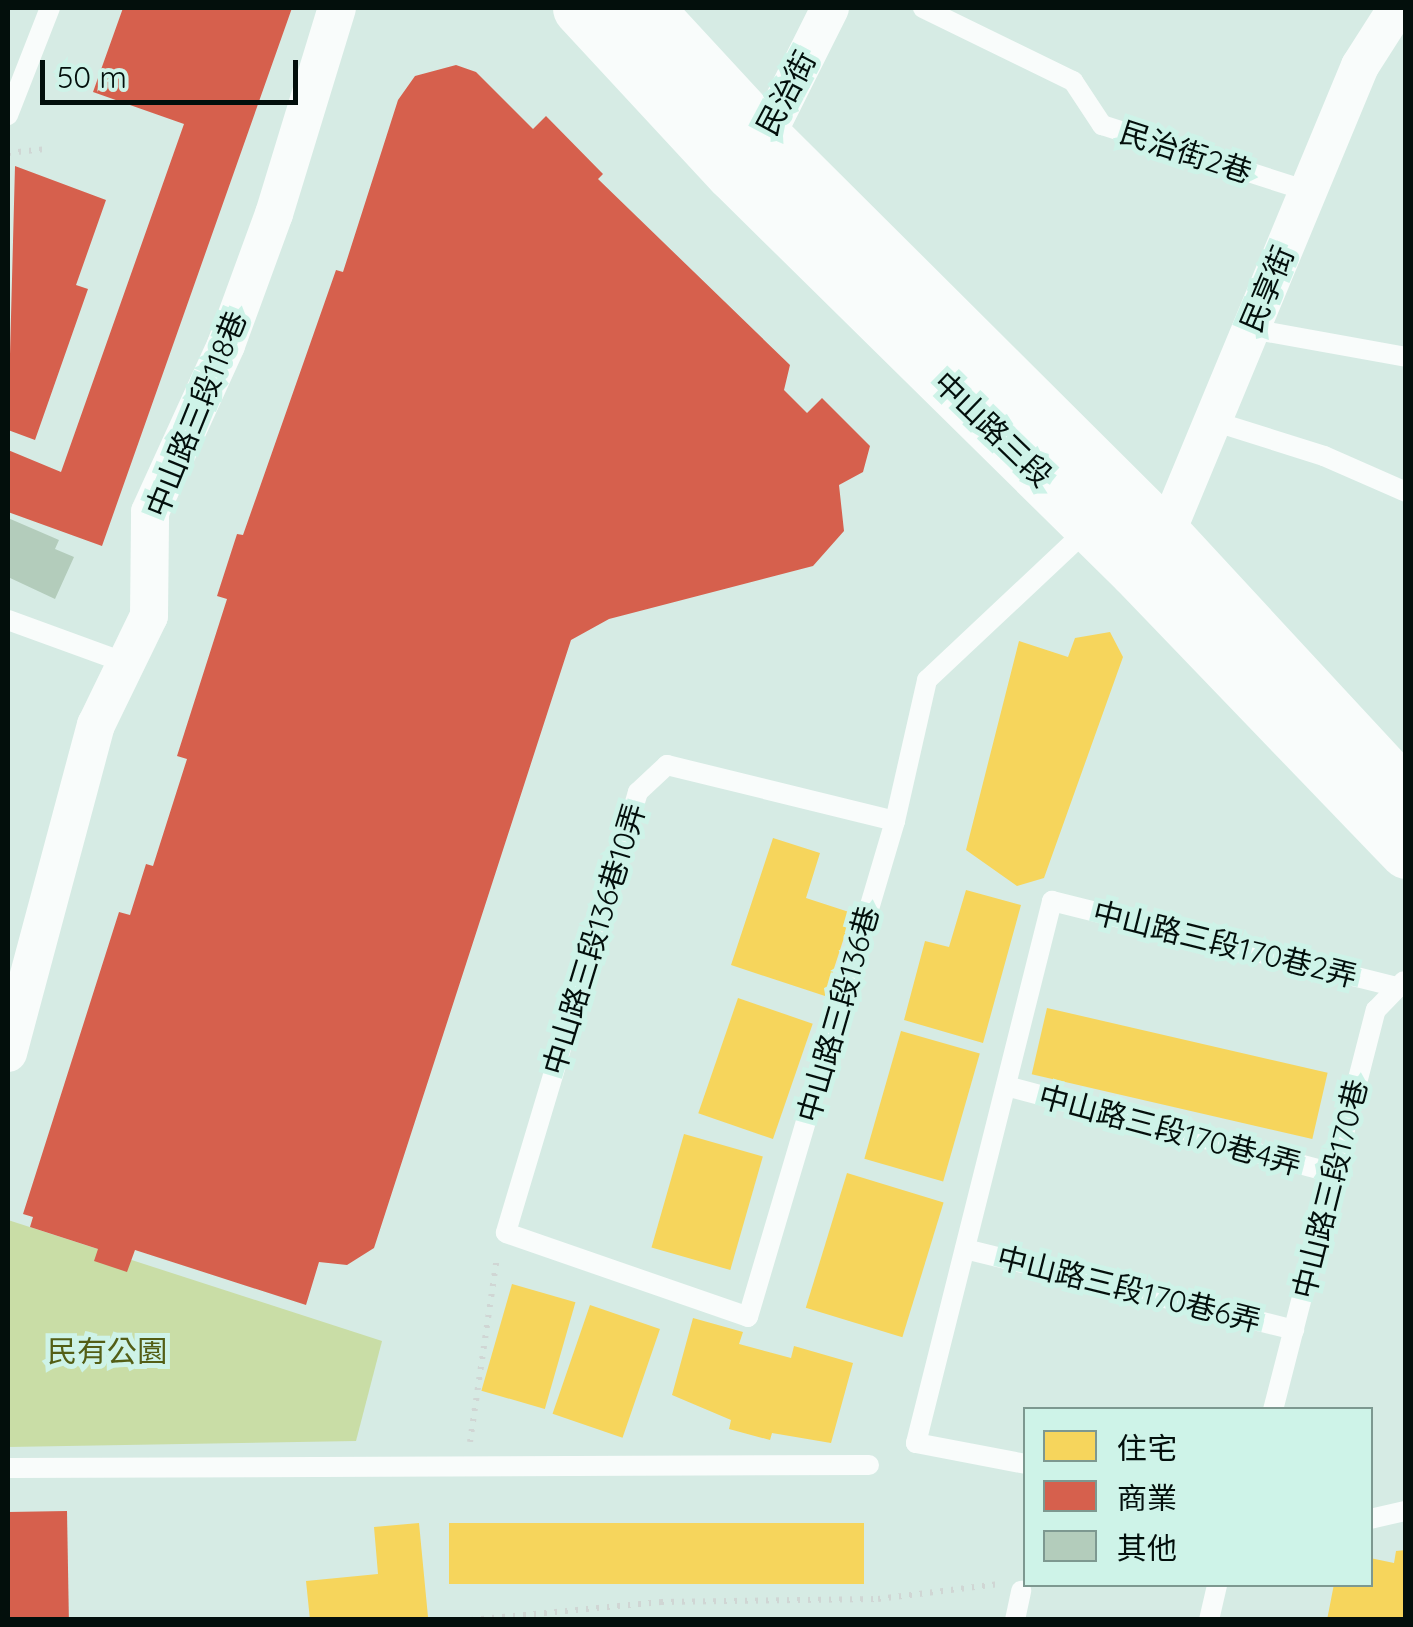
<!DOCTYPE html>
<meta charset="utf-8">
<style>
body{margin:0}
#map{position:relative;width:1413px;height:1627px;overflow:hidden;background:#d6ebe4;font-family:Quicksand,"Noto Sans TC",sans-serif}
div>[style]{position:absolute}
[style*='--x']{left:calc(var(--x)*1px);top:calc(var(--y)*1px);width:calc(var(--w)*1px);rotate:calc(var(--a)*1deg)}
.green>*{inset:0;background:#c9dda6}
.homes>*{inset:0;background:#f6d55c;transform-origin:0 0}
.shops>*{inset:0;background:#d6604d;transform-origin:0 0}
.building>*{inset:0;background:#b3ccbb}
.path>*{height:6px;margin-top:-3px;transform-origin:0;background:repeating-linear-gradient(90deg,#d0d6d4 0 2.5px,transparent 0 10.5px)}
.service>*{height:20px;margin:-10px;padding:0 10px;transform-origin:10px;border-radius:10px;background:#f9fcfb}
.minor>*{height:38px;margin:-19px;padding:0 19px;transform-origin:19px;border-radius:19px;background:#f9fcfb}
.secondary>*{height:55px;margin:-27.5px;padding:0 27.5px;transform-origin:27.5px;border-radius:27.5px;background:#f9fcfb}
span{translate:-50% -50%;white-space:nowrap;text-align:center;line-height:1.15;-webkit-text-stroke:10px #cef3e8;paint-order:stroke}
.street-label{font-size:30px;color:#030f0c}
.park-label{font-size:30px;color:#535e16}
.frame{position:absolute;inset:0;border:10px solid #030f0c;pointer-events:none}
.legend{position:absolute;left:1023px;top:1407px;width:350px;height:180px;box-sizing:border-box;background:#cef3e8;border:2px solid #7d9890;margin:0;padding:12px 18px;list-style:none;font-size:30px;color:#030f0c}
.legend li{display:flex;align-items:center;gap:20px;height:50px}
.legend b{width:50px;border:2px solid #7d9890}
.scale{position:absolute;left:40px;top:60px;width:258px;height:45px;box-sizing:border-box;border:5px solid #030f0c;border-top:0;padding-left:12px;font-size:30px;line-height:35px;white-space:nowrap;color:#030f0c;-webkit-text-stroke:8px #cef3e8;paint-order:stroke}
</style>
<div id="map">
<div class="green">
<div style="clip-path:polygon(8px 1220px,382px 1341px,356px 1441px,8px 1447px)"></div>
</div>
<div class="homes">
<div style="clip-path:polygon(1110px 632px,1123px 657px,1044px 878px,1017px 886px,966px 850px,1019px 641px,1068px 657px,1075px 638px)"></div>
<div style="clip-path:polygon(773px 838px,820px 853px,806px 898px,852px 913px,825px 996px,731px 965px)"></div>
<div style="clip-path:polygon(966px 890px,1021px 905px,983px 1043px,904px 1020px,925px 941px,949px 947px)"></div>
<div style="left:738px;top:998px;width:79px;height:122px;rotate:19deg"></div>
<div style="left:1047px;top:1008px;width:288px;height:68px;rotate:13deg"></div>
<div style="left:901px;top:1031px;width:82px;height:133px;rotate:16deg"></div>
<div style="left:684px;top:1134px;width:82px;height:118px;rotate:16deg"></div>
<div style="left:847px;top:1173px;width:101px;height:141px;rotate:17deg"></div>
<div style="left:512px;top:1284px;width:66px;height:111px;rotate:16deg"></div>
<div style="left:590px;top:1305px;width:74px;height:115px;rotate:19deg"></div>
<div style="clip-path:polygon(693px 1318px,743px 1332px,739px 1344px,791px 1358px,794px 1346px,853px 1363px,831px 1443px,772px 1433px,770px 1440px,729px 1429px,731px 1420px,672px 1395px)"></div>
<div style="clip-path:polygon(419px 1523px,428px 1617px,310px 1620px,306px 1581px,378px 1574px,374px 1527px)"></div>
<div style="left:864px;top:1523px;width:61px;height:415px;rotate:90deg"></div>
<div style="clip-path:polygon(1406px 1550px,1406px 1620px,1327px 1620px,1334px 1584px,1370px 1584px,1370px 1558px,1394px 1563px,1396px 1551px)"></div>
</div>
<div class="shops">
<div style="clip-path:polygon(123px 8px,292px 8px,102px 546px,8px 512px,8px 450px,61px 472px,184px 124px,93px 92px)"></div>
<div style="clip-path:polygon(456px 65px,476px 72px,533px 129px,546px 116px,603px 174px,598px 179px,790px 365px,784px 390px,807px 413px,822px 398px,870px 446px,863px 472px,839px 485px,844px 531px,813px 566px,609px 619px,571px 640px,374px 1248px,347px 1265px,319px 1262px,306px 1305px,135px 1250px,127px 1272px,94px 1261px,98px 1249px,30px 1227px,33px 1217px,23px 1214px,119px 912px,130px 915px,146px 864px,153px 866px,187px 759px,177px 756px,227px 599px,217px 596px,237px 534px,243px 535px,336px 270px,343px 272px,398px 100px,415px 76px)"></div>
<div style="clip-path:polygon(15px 166px,106px 200px,76px 285px,88px 289px,35px 440px,8px 430px)"></div>
<div style="left:67px;top:1511px;width:109px;height:59px;rotate:89deg"></div>
</div>
<div class="building">
<div style="clip-path:polygon(8px 518px,59px 540px,55px 549px,74px 557px,55px 599px,8px 577px)"></div>
</div>
<div class="path">
<div style="--x:8;--y:153;--w:37;--a:-6"></div>
<div style="--x:470;--y:1442;--w:187;--a:-81.7"></div>
<div style="--x:471;--y:1620;--w:191;--a:-5.4"></div>
<div style="--x:661;--y:1602;--w:217;--a:-0.8"></div>
<div style="--x:878;--y:1599;--w:122;--a:-7.1"></div>
</div>
<div class="service">
<div style="--x:923;--y:8;--w:167;--a:26"></div>
<div style="--x:1073;--y:81;--w:53;--a:56.6"></div>
<div style="--x:1102;--y:125;--w:216;--a:17.8"></div>
<div style="--x:8;--y:115;--w:115;--a:-68.6"></div>
<div style="--x:1251;--y:329;--w:158;--a:10.2"></div>
<div style="--x:1213;--y:421;--w:116;--a:17.5"></div>
<div style="--x:1324;--y:456;--w:90;--a:23.7"></div>
<div style="--x:8;--y:620;--w:126;--a:20"></div>
<div style="--x:895;--y:821;--w:235;--a:-166.2"></div>
<div style="--x:667;--y:765;--w:40;--a:137"></div>
<div style="--x:638;--y:792;--w:460;--a:106.7"></div>
<div style="--x:506;--y:1233;--w:256;--a:19.1"></div>
<div style="--x:748;--y:1317;--w:517;--a:-73.49"></div>
<div style="--x:895;--y:821;--w:145;--a:-77.2"></div>
<div style="--x:927;--y:680;--w:224;--a:-43.2"></div>
<div style="--x:1006;--y:1086;--w:339;--a:14.9"></div>
<div style="--x:965;--y:1249;--w:339;--a:13.8"></div>
<div style="--x:1273;--y:1410;--w:413;--a:-75.6"></div>
<div style="--x:1376;--y:1010;--w:40;--a:-46"></div>
<div style="--x:1026;--y:1464;--w:112;--a:-169.2"></div>
<div style="--x:916;--y:1443;--w:559;--a:-75.91"></div>
<div style="--x:1052;--y:901;--w:357;--a:14"></div>
<div style="--x:8;--y:1468;--w:861;--a:-0.2"></div>
<div style="--x:1370;--y:1519;--w:37;--a:-13"></div>
<div style="--x:1015;--y:1620;--w:30;--a:-78"></div>
<div style="--x:1209;--y:1620;--w:37;--a:-77"></div>
</div>
<div class="minor">
<div style="--x:750;--y:154;--w:22;--a:-47"></div>
<div style="--x:765;--y:138;--w:145;--a:-63.4"></div>
<div style="--x:1152;--y:551;--w:20;--a:-49"></div>
<div style="--x:1165;--y:536;--w:509;--a:-67.47"></div>
<div style="--x:1360;--y:66;--w:69;--a:-57.5"></div>
<div style="--x:8;--y:1053;--w:340;--a:-75"></div>
<div style="--x:96;--y:725;--w:121;--a:-64.1"></div>
<div style="--x:149;--y:616;--w:104;--a:-89.4"></div>
<div style="--x:150;--y:512;--w:183;--a:-65.5"></div>
<div style="--x:226;--y:345;--w:140;--a:-69.9"></div>
<div style="--x:274;--y:214;--w:215;--a:-73"></div>
</div>
<div class="secondary">
<div style="--x:580;--y:8;--w:225;--a:47.2"></div>
<div style="--x:733;--y:173;--w:566;--a:44.57"></div>
<div style="--x:1136;--y:570;--w:390;--a:46.1"></div>
<div style="--x:645;--y:8;--w:177;--a:47.3"></div>
<div style="--x:765;--y:138;--w:564;--a:44.86"></div>
<div style="--x:1165;--y:536;--w:355;--a:47.2"></div>
</div>
<div class="street-label">
<span style="left:786px;top:93px;rotate:-62deg">民治街</span>
<span style="left:1186px;top:152px;rotate:18deg">民治街2巷</span>
<span style="left:1267px;top:289px;rotate:-67deg">民享街</span>
<span style="left:196px;top:414px;rotate:-68deg">中山路三段118巷</span>
<span style="left:993px;top:429px;rotate:44deg">中山路三段</span>
<span style="left:594px;top:939px;rotate:-73deg">中山路三段136巷10弄</span>
<span style="left:1225px;top:944px;rotate:14deg">中山路三段170巷2弄</span>
<span style="left:838px;top:1014px;rotate:-74deg">中山路三段136巷</span>
<span style="left:1170px;top:1130px;rotate:15deg">中山路三段170巷4弄</span>
<span style="left:1330px;top:1189px;rotate:-76deg">中山路三段170巷</span>
<span style="left:1129px;top:1289px;rotate:14deg">中山路三段170巷6弄</span>
</div>
<div class="park-label">
<span style="left:107px;top:1351px">民有公園</span>
</div>
<div class="frame"></div>
<ul class="legend">
<li><b style="height:28px;background:#f6d55c"></b>住宅</li>
<li><b style="height:28px;background:#d6604d"></b>商業</li>
<li><b style="height:28px;background:#b3ccbb"></b>其他</li>
</ul>
<div class="scale">50 m</div>
</div>
